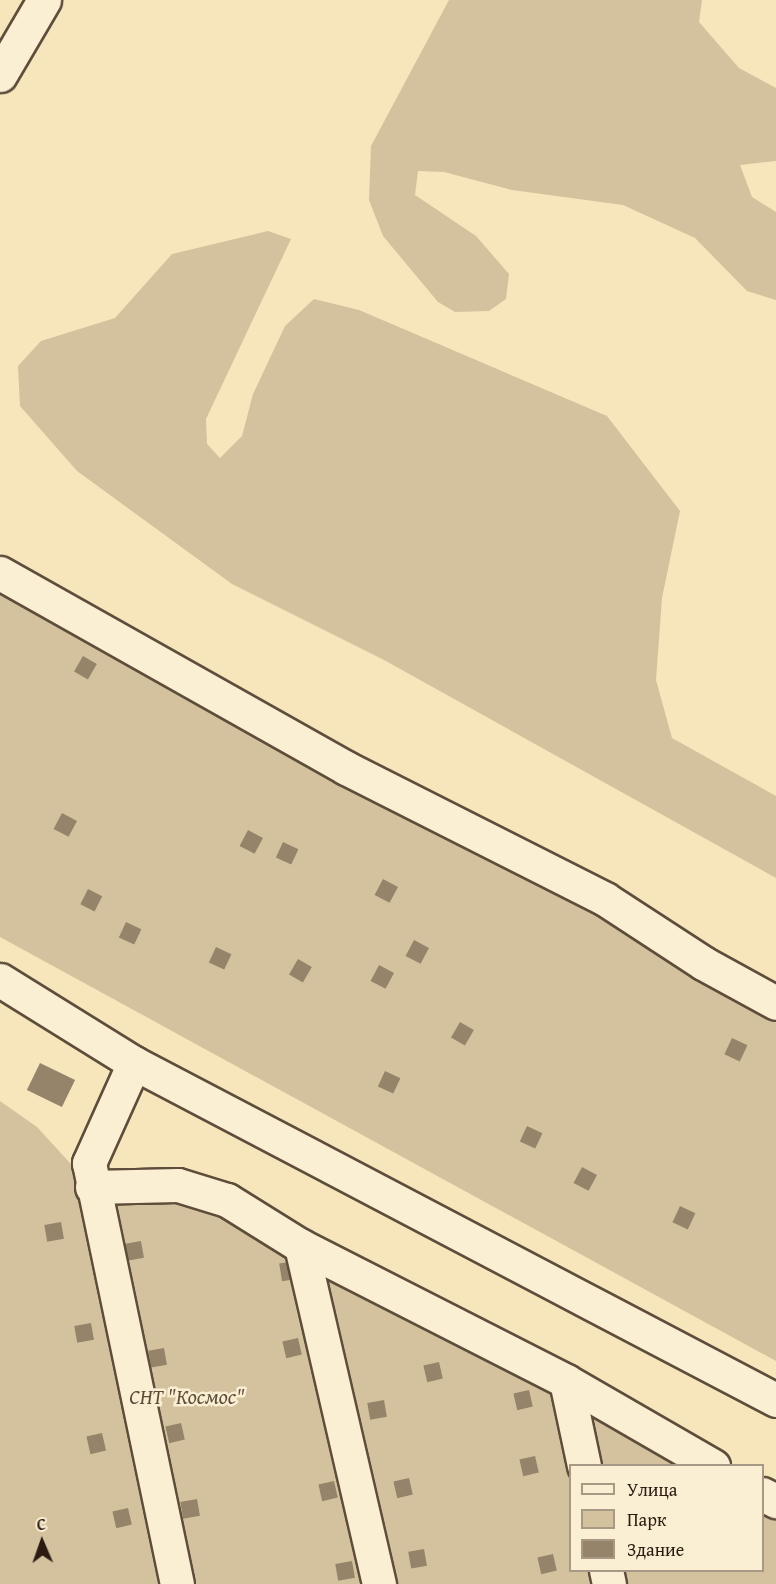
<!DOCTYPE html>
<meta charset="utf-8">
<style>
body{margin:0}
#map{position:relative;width:776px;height:1584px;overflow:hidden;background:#f7e5bb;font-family:"Gentium Book Plus",serif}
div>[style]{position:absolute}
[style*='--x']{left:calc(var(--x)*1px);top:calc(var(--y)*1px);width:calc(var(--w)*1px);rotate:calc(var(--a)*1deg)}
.green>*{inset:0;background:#d4c29e}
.building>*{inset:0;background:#958469;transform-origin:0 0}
.roads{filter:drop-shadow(2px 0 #5e4d3b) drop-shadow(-2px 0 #5e4d3b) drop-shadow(0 2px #5e4d3b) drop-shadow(0 -2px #5e4d3b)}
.minor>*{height:33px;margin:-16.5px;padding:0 16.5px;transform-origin:16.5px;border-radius:16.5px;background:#faeed3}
span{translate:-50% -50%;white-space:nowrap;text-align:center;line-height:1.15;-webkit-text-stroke:5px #faeed3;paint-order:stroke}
.park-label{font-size:21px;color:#5e4c3b;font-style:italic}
.legend{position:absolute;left:569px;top:1464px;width:195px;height:108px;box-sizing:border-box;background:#faeed3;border:2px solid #a79985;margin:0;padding:8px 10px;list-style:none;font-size:18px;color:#2b1a10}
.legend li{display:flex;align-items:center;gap:12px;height:30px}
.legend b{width:30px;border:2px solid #a79985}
.north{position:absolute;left:12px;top:1512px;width:60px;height:60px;-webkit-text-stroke:4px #faeed3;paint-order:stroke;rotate:358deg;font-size:16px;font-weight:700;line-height:24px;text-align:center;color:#2b1a10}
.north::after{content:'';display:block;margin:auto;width:21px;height:27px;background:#2b1a10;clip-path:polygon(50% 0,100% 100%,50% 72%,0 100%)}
</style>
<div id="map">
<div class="green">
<div style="clip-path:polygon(449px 0,702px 0,699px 22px,739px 68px,776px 88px,776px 161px,740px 165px,752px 197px,776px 212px,776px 300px,747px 291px,695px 238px,623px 205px,512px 190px,444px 172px,418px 171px,415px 195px,476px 236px,509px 274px,506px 299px,489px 311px,455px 312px,438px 302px,383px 236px,369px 200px,371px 146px)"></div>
<div style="clip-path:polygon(268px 231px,291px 239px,206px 419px,207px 444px,220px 458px,242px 436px,253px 394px,285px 326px,314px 299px,359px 310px,607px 416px,680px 511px,662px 598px,656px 680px,672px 738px,776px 796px,776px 878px,384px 660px,232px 584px,77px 471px,20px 406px,18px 366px,41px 341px,115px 318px,172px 254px)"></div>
<div style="clip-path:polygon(0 586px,600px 909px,776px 1015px,776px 1361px,0 937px)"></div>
<div style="clip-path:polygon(0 1101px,37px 1127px,92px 1187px,178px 1185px,713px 1465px,570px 1466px,570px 1570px,762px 1570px,763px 1494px,776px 1501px,776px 1584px,0 1584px)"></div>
</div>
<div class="building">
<div style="left:83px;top:656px;width:16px;height:18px;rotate:30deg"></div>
<div style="left:62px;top:813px;width:17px;height:18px;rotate:28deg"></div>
<div style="left:248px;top:830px;width:17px;height:18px;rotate:28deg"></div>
<div style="left:283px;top:842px;width:17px;height:17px;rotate:25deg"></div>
<div style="left:383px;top:879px;width:17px;height:18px;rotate:28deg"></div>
<div style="left:88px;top:889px;width:16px;height:17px;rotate:27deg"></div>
<div style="left:126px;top:922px;width:17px;height:17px;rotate:25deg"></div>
<div style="left:414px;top:940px;width:17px;height:18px;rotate:28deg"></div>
<div style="left:216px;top:947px;width:17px;height:17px;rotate:25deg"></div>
<div style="left:298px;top:959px;width:16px;height:18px;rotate:30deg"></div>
<div style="left:379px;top:965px;width:17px;height:18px;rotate:28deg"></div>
<div style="left:460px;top:1022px;width:16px;height:18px;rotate:30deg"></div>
<div style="left:732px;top:1038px;width:17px;height:18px;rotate:25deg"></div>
<div style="left:40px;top:1063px;width:39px;height:30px;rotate:26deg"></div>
<div style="left:385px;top:1071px;width:17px;height:17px;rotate:25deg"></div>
<div style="left:527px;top:1126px;width:17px;height:17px;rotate:25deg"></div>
<div style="left:582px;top:1167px;width:17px;height:18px;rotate:28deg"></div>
<div style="left:680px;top:1206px;width:17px;height:18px;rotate:25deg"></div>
<div style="left:61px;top:1222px;width:17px;height:17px;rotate:80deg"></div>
<div style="left:141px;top:1241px;width:17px;height:17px;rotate:80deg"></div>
<div style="left:295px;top:1261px;width:18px;height:16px;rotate:81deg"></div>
<div style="left:91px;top:1323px;width:17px;height:17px;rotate:80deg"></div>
<div style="left:298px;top:1338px;width:17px;height:16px;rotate:77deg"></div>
<div style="left:164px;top:1348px;width:17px;height:16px;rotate:80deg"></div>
<div style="left:439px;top:1362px;width:17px;height:16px;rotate:77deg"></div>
<div style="left:529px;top:1390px;width:17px;height:16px;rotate:77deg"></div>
<div style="left:384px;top:1400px;width:17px;height:17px;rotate:80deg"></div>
<div style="left:181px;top:1423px;width:17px;height:16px;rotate:77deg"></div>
<div style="left:102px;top:1433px;width:18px;height:16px;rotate:77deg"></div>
<div style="left:535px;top:1456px;width:17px;height:16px;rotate:77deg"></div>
<div style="left:409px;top:1478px;width:17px;height:16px;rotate:77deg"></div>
<div style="left:334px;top:1481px;width:17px;height:16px;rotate:77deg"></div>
<div style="left:197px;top:1499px;width:17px;height:17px;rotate:80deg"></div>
<div style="left:128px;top:1508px;width:17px;height:16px;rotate:77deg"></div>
<div style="left:424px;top:1549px;width:17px;height:16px;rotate:80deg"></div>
<div style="left:553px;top:1554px;width:17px;height:16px;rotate:77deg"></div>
<div style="left:352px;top:1561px;width:17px;height:17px;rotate:80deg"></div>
</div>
<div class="roads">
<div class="minor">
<div style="--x:0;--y:75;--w:87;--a:-59.6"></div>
<div style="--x:0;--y:573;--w:397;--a:29.4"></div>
<div style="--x:346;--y:768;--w:290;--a:26.8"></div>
<div style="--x:605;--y:899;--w:117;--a:33.1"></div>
<div style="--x:703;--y:963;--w:83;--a:28.7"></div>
<div style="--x:0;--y:980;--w:158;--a:31.8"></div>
<div style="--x:134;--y:1063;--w:725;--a:27.7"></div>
<div style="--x:134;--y:1063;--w:110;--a:114.2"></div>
<div style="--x:89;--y:1163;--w:430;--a:78.2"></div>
<div style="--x:92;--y:1187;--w:86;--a:-1.3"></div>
<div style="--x:178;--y:1185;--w:51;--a:17"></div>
<div style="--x:227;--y:1200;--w:87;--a:31.9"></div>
<div style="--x:301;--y:1246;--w:297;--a:27"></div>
<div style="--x:566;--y:1381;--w:170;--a:30"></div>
<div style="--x:301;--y:1246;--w:347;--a:77"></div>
<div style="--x:566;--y:1381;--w:87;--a:78"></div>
<div style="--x:762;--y:1494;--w:16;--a:27"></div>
<div style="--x:606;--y:1570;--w:14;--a:78"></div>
</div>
</div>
<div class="park-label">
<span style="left:187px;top:1397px">СНТ "Космос"</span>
</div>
<ul class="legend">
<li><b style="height:8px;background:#faeed3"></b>Улица</li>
<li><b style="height:16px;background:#d4c29e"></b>Парк</li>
<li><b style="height:16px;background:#958469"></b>Здание</li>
</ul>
<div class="north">С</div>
</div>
